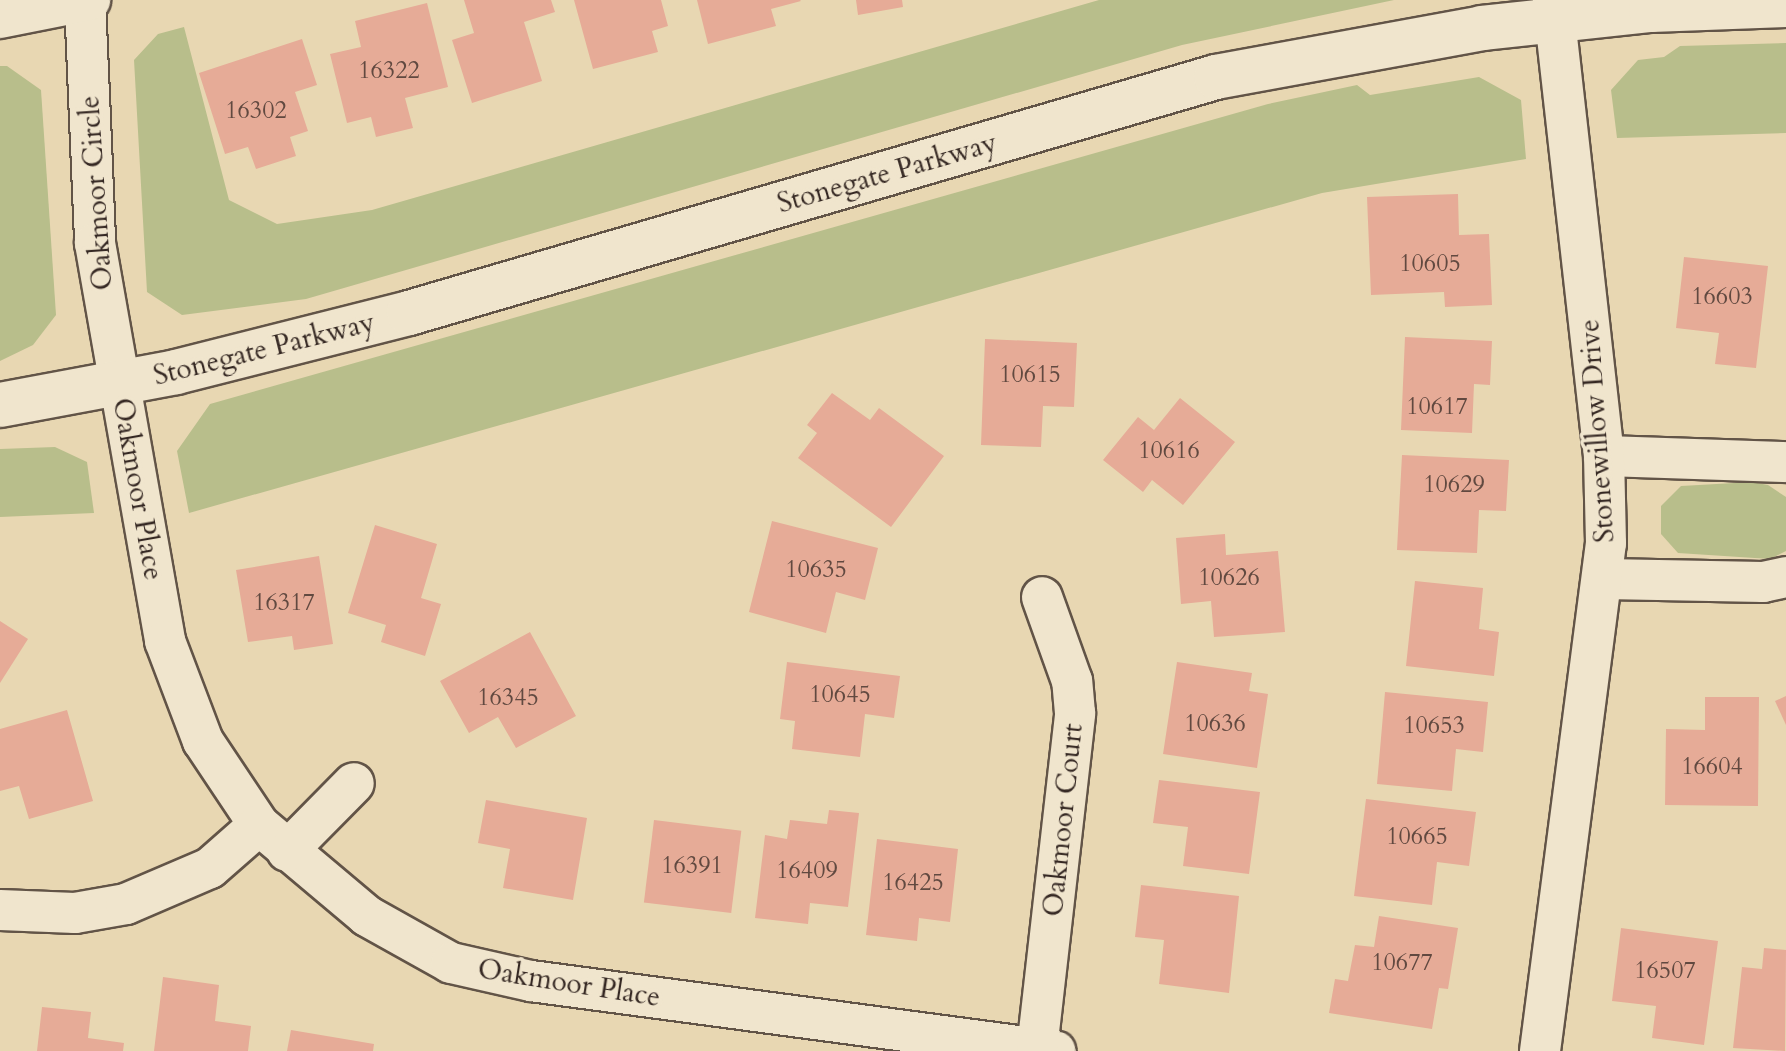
<!DOCTYPE html>
<style>
body{margin:0}
#map{position:relative;width:1786px;height:1051px;overflow:hidden;background:#e8d7b2;font-family:Cardo,serif}
div>[style]{position:absolute}
[style*='--x']{left:calc(var(--x)*1px);top:calc(var(--y)*1px);width:calc(var(--w)*1px);rotate:calc(var(--a)*1deg)}
.green>*{inset:0;background:#b8be8b}
.building>*{inset:0;background:#e6ab97;transform-origin:0 0}
.roads{filter:drop-shadow(2px 0 #625447) drop-shadow(-2px 0 #625447) drop-shadow(0 2px #625447) drop-shadow(0 -2px #625447)}
.minor>*{height:40px;margin:-20px;padding:0 20px;transform-origin:20px;border-radius:20px;background:#f0e5cd}
.tertiary>*{height:44px;margin:-22px;padding:0 22px;transform-origin:22px;border-radius:22px;background:#f0e5cd}
span{translate:-50% -50%;white-space:nowrap;text-align:center;line-height:1.15;-webkit-text-stroke:7px #f0e5cd;paint-order:stroke}
.number-label{font-size:24px;color:#614940}
.number-label span{-webkit-text-stroke-width:0}
.street-label{font-size:28px;color:#352823}
</style>
<div id="map">
<div class="green">
<div style="clip-path:polygon(1099px 0,1394px 0,1182px 45px,306px 299px,182px 315px,147px 292px,134px 60px,158px 34px,184px 27px,229px 200px,277px 224px,372px 210px)"></div>
<div style="clip-path:polygon(1786px 43px,1786px 133px,1617px 138px,1611px 90px,1638px 60px,1664px 57px,1680px 46px)"></div>
<div style="clip-path:polygon(0 66px,7px 66px,41px 90px,56px 315px,33px 345px,0 361px)"></div>
<div style="clip-path:polygon(1479px 77px,1521px 100px,1526px 159px,1322px 193px,189px 513px,177px 451px,210px 404px,1268px 104px,1357px 85px,1370px 95px)"></div>
<div style="clip-path:polygon(55px 447px,87px 462px,94px 513px,0 517px,0 449px)"></div>
<div style="clip-path:polygon(1752px 482px,1768px 485px,1786px 497px,1786px 551px,1770px 559px,1678px 553px,1661px 534px,1661px 506px,1681px 486px)"></div>
</div>
<div class="building">
<div style="clip-path:polygon(464px 0,551px 0,555px 12px,524px 22px,542px 81px,472px 103px,452px 40px,474px 33px)"></div>
<div style="clip-path:polygon(574px 0,661px 0,668px 26px,652px 31px,658px 52px,593px 69px)"></div>
<div style="clip-path:polygon(697px 0,800px 0,801px 1px,771px 9px,776px 26px,708px 44px)"></div>
<div style="clip-path:polygon(856px 0,902px 0,903px 7px,858px 15px)"></div>
<div style="clip-path:polygon(427px 3px,448px 87px,405px 98px,413px 128px,376px 137px,371px 117px,347px 123px,330px 54px,361px 47px,355px 21px)"></div>
<div style="clip-path:polygon(302px 39px,317px 85px,295px 92px,308px 131px,290px 137px,296px 156px,256px 169px,248px 147px,225px 154px,199px 73px)"></div>
<div style="clip-path:polygon(1458px 194px,1459px 235px,1489px 234px,1492px 305px,1445px 307px,1444px 292px,1371px 295px,1367px 197px)"></div>
<div style="clip-path:polygon(1684px 257px,1768px 266px,1756px 368px,1715px 364px,1719px 333px,1676px 328px)"></div>
<div style="clip-path:polygon(1405px 337px,1492px 341px,1490px 385px,1474px 384px,1472px 433px,1401px 430px)"></div>
<div style="clip-path:polygon(985px 339px,1077px 343px,1074px 407px,1043px 406px,1041px 447px,981px 445px)"></div>
<div style="clip-path:polygon(832px 393px,870px 420px,879px 408px,944px 456px,891px 527px,798px 458px,817px 433px,807px 425px)"></div>
<div style="clip-path:polygon(1180px 398px,1235px 442px,1183px 505px,1152px 480px,1143px 492px,1103px 460px,1138px 417px,1154px 430px)"></div>
<div style="clip-path:polygon(1402px 455px,1509px 460px,1506px 511px,1479px 510px,1477px 553px,1397px 550px)"></div>
<div style="clip-path:polygon(772px 521px,878px 548px,865px 600px,836px 592px,826px 633px,749px 612px)"></div>
<div style="clip-path:polygon(375px 525px,437px 544px,421px 598px,441px 604px,425px 656px,381px 642px,386px 625px,348px 613px)"></div>
<div style="clip-path:polygon(1225px 534px,1226px 555px,1278px 551px,1285px 632px,1214px 637px,1211px 601px,1181px 604px,1176px 538px)"></div>
<div style="clip-path:polygon(319px 556px,333px 644px,294px 650px,292px 636px,248px 642px,236px 570px)"></div>
<div style="clip-path:polygon(1415px 581px,1483px 588px,1479px 629px,1499px 632px,1494px 676px,1406px 666px)"></div>
<div style="clip-path:polygon(0 621px,28px 639px,0 683px)"></div>
<div style="clip-path:polygon(530px 632px,576px 716px,516px 748px,498px 717px,469px 733px,440px 681px)"></div>
<div style="clip-path:polygon(787px 662px,900px 676px,894px 718px,865px 714px,860px 757px,792px 749px,795px 721px,780px 719px)"></div>
<div style="clip-path:polygon(1177px 662px,1252px 673px,1249px 691px,1268px 694px,1257px 768px,1163px 754px)"></div>
<div style="clip-path:polygon(1385px 692px,1488px 702px,1483px 752px,1456px 749px,1452px 791px,1377px 784px)"></div>
<div style="clip-path:polygon(1786px 696px,1786px 725px,1775px 701px)"></div>
<div style="clip-path:polygon(1705px 697px,1759px 697px,1758px 806px,1665px 805px,1666px 729px,1705px 730px)"></div>
<div style="clip-path:polygon(67px 710px,93px 801px,29px 819px,19px 786px,0 791px,0 729px)"></div>
<div style="clip-path:polygon(1159px 780px,1260px 792px,1249px 874px,1183px 866px,1188px 827px,1153px 823px)"></div>
<div style="clip-path:polygon(1366px 799px,1476px 812px,1469px 866px,1437px 862px,1432px 905px,1354px 896px)"></div>
<div style="clip-path:polygon(486px 800px,587px 818px,573px 900px,503px 888px,510px 849px,478px 843px)"></div>
<div style="clip-path:polygon(829px 810px,859px 813px,848px 907px,810px 903px,808px 924px,755px 918px,765px 835px,787px 839px,790px 820px,827px 824px)"></div>
<div style="left:654px;top:820px;width:88px;height:83px;rotate:7deg"></div>
<div style="clip-path:polygon(877px 839px,958px 849px,950px 922px,919px 918px,917px 941px,866px 935px)"></div>
<div style="clip-path:polygon(1141px 885px,1239px 896px,1229px 993px,1159px 984px,1164px 940px,1135px 937px)"></div>
<div style="clip-path:polygon(1379px 916px,1458px 928px,1448px 989px,1439px 988px,1432px 1029px,1329px 1013px,1335px 979px,1348px 981px,1355px 945px,1374px 947px)"></div>
<div style="clip-path:polygon(1621px 928px,1718px 941px,1704px 1045px,1652px 1038px,1656px 1006px,1612px 1001px)"></div>
<div style="clip-path:polygon(1764px 948px,1786px 950px,1785px 1051px,1733px 1048px,1742px 967px,1762px 969px)"></div>
<div style="clip-path:polygon(163px 977px,219px 985px,215px 1021px,251px 1026px,248px 1051px,154px 1051px)"></div>
<div style="clip-path:polygon(42px 1007px,91px 1012px,88px 1038px,124px 1043px,123px 1051px,37px 1051px)"></div>
<div style="clip-path:polygon(291px 1030px,374px 1044px,373px 1051px,287px 1051px)"></div>
</div>
<div class="roads">
<div class="minor">
<div style="--x:85;--y:0;--w:243;--a:87.6"></div>
<div style="--x:95;--y:243;--w:404;--a:80"></div>
<div style="--x:165;--y:641;--w:107;--a:69.2"></div>
<div style="--x:203;--y:741;--w:101;--a:56.3"></div>
<div style="--x:259;--y:825;--w:141;--a:40.1"></div>
<div style="--x:367;--y:916;--w:96;--a:29.2"></div>
<div style="--x:451;--y:963;--w:82;--a:12.7"></div>
<div style="--x:531;--y:981;--w:529;--a:7.61"></div>
<div style="--x:0;--y:18;--w:92;--a:-11.3"></div>
<div style="--x:1604;--y:456;--w:182;--a:1.9"></div>
<div style="--x:1605;--y:579;--w:158;--a:1.1"></div>
<div style="--x:1763;--y:582;--w:24;--a:-12"></div>
<div style="--x:287;--y:851;--w:95;--a:-45.4"></div>
<div style="--x:0;--y:910;--w:75;--a:2.3"></div>
<div style="--x:75;--y:913;--w:52;--a:-10"></div>
<div style="--x:126;--y:904;--w:91;--a:-23.2"></div>
<div style="--x:210;--y:868;--w:65;--a:-41.3"></div>
<div style="--x:1037;--y:1049;--w:338;--a:-83.5"></div>
<div style="--x:1075;--y:713;--w:32;--a:-95"></div>
<div style="--x:1072;--y:681;--w:89;--a:-109.7"></div>
<div style="--x:1540;--y:1051;--w:512;--a:-82.6"></div>
<div style="--x:1606;--y:543;--w:87;--a:-91.3"></div>
<div style="--x:1604;--y:456;--w:459;--a:-96.4"></div>
</div>
<div class="tertiary">
<div style="--x:0;--y:405;--w:179;--a:-10.6"></div>
<div style="--x:176;--y:372;--w:240;--a:-14.2"></div>
<div style="--x:409;--y:313;--w:841;--a:-16.3"></div>
<div style="--x:1216;--y:77;--w:270;--a:-10.4"></div>
<div style="--x:1482;--y:28;--w:170;--a:-6.1"></div>
<div style="--x:1651;--y:10;--w:135;--a:-2.1"></div>
</div>
</div>
<div class="number-label">
<span style="left:389px;top:71px">16322</span>
<span style="left:256px;top:111px">16302</span>
<span style="left:1430px;top:264px">10605</span>
<span style="left:1722px;top:297px">16603</span>
<span style="left:1030px;top:375px">10615</span>
<span style="left:1437px;top:407px">10617</span>
<span style="left:1169px;top:451px">10616</span>
<span style="left:1454px;top:485px">10629</span>
<span style="left:816px;top:570px">10635</span>
<span style="left:1229px;top:578px">10626</span>
<span style="left:284px;top:603px">16317</span>
<span style="left:840px;top:695px">10645</span>
<span style="left:508px;top:698px">16345</span>
<span style="left:1215px;top:724px">10636</span>
<span style="left:1434px;top:726px">10653</span>
<span style="left:1712px;top:767px">16604</span>
<span style="left:1417px;top:837px">10665</span>
<span style="left:692px;top:866px">16391</span>
<span style="left:807px;top:871px">16409</span>
<span style="left:913px;top:883px">16425</span>
<span style="left:1402px;top:963px">10677</span>
<span style="left:1665px;top:971px">16507</span>
</div>
<div class="street-label">
<span style="left:887px;top:173px;rotate:-16deg">Stonegate Parkway</span>
<span style="left:96px;top:193px;rotate:-94deg">Oakmoor Circle</span>
<span style="left:264px;top:349px;rotate:-14deg">Stonegate Parkway</span>
<span style="left:1597px;top:431px;rotate:-94deg">Stonewillow Drive</span>
<span style="left:138px;top:489px;rotate:80deg">Oakmoor Place</span>
<span style="left:1063px;top:820px;rotate:-84deg">Oakmoor Court</span>
<span style="left:569px;top:983px;rotate:9deg">Oakmoor Place</span>
</div>
</div>
